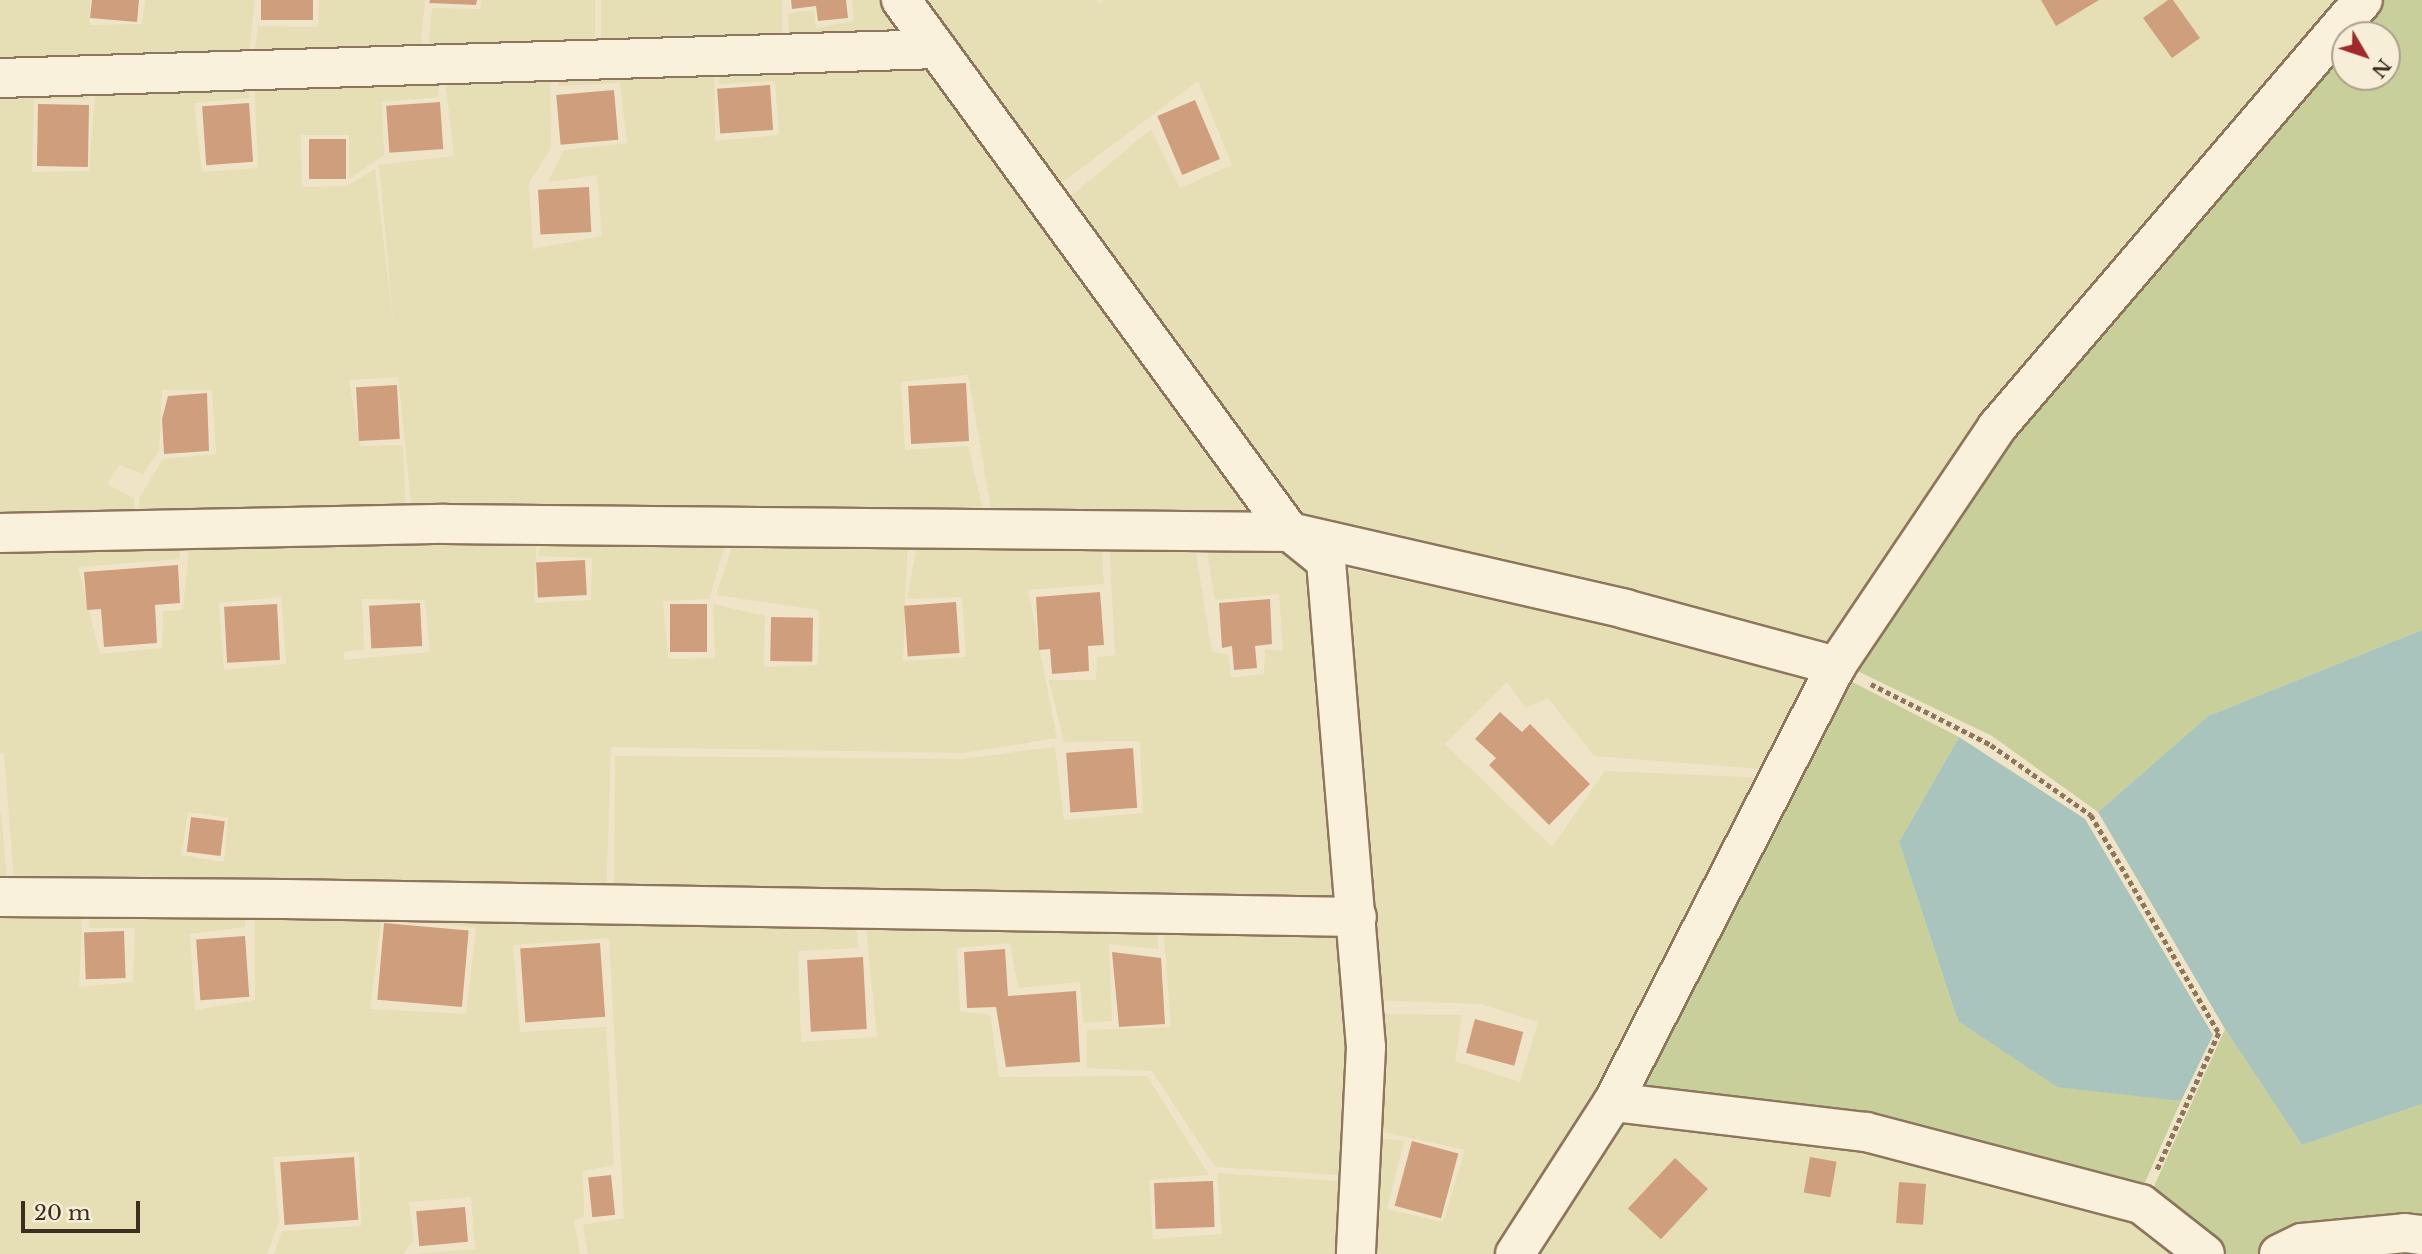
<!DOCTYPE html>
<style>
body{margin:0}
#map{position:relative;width:2422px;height:1254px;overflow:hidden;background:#f0e4c8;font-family:"Libre Baskerville",serif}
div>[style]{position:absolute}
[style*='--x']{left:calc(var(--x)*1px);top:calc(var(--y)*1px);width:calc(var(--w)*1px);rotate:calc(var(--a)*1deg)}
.farmland>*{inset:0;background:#e6deb5;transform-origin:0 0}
.green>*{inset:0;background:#c9cf9b}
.water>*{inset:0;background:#a9c4bc}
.building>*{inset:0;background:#cf9f7d;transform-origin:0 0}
.path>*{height:4.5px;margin-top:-2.25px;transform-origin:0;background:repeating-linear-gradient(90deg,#8d765c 0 5px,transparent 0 8.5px)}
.roads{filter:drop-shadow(2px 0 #8d765c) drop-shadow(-2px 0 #8d765c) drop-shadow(0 2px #8d765c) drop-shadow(0 -2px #8d765c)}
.street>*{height:38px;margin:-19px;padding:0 19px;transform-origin:19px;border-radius:19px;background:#faf1dc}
span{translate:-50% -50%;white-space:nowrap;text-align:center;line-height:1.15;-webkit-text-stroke:7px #f7eed8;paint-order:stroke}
.north{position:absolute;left:2331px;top:21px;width:70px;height:70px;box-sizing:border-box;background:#f7eed8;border:2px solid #ada18e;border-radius:50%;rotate:129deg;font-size:19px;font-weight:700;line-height:28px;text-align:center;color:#3d2e20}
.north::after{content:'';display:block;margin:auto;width:24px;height:32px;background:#9e2a2b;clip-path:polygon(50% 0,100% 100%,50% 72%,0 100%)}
.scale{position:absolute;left:21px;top:1201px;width:119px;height:32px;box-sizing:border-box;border:4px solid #3d2e20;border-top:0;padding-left:9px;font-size:21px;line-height:24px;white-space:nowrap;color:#3d2e20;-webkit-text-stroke:5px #f7eed8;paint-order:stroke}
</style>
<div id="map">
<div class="farmland">
<div style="left:0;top:0;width:90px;height:72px"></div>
<div style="clip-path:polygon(145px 0,255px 0,248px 63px,90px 69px,90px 25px,142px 24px)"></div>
<div style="clip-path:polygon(319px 0,425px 0,419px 61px,253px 65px,258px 26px,318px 27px)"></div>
<div style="clip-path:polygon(481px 0,595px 0,595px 55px,427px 61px,432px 8px,480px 9px)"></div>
<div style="left:601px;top:0;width:181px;height:53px"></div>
<div style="clip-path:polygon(852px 0,896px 0,926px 40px,790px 48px,788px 13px,814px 10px,816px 28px,854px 21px)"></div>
<div style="clip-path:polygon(922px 0,1096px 0,1100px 4px,1104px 0,2348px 0,1836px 657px,1297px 511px,1063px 203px,1151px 129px,1180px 188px,1232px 165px,1198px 81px,1055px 188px)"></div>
<div style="clip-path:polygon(935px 54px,1280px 524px,992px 514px,968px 375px,901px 382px,905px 450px,968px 446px,985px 518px,412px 511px,398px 377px,349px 380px,360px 446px,403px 445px,406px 513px,140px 521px,139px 498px,163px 459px,216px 454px,212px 390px,162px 390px,159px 451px,143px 474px,119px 465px,107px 484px,134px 498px,135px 522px,0 526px,0 84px,90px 79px,88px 99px,34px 99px,32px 172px,89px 171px,96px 82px,248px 75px,249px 98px,194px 103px,202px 172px,258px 168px,254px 76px,439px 70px,438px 97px,382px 102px,384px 155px,349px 179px,349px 135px,301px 135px,302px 187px,347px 186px,375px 169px,394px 328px,379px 165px,454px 156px,445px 79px,550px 68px,551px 148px,529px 183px,533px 249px,602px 236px,597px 175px,548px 182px,564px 150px,627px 143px,620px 83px,559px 86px,556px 66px,714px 61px,715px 141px,779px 135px,775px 81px,719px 84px,720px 61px)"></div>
<div style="clip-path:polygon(evenodd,537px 530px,534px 603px,591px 600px,592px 558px,538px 556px,543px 533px,729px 533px,709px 599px,663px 601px,668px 659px,715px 658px,713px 604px,765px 616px,764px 667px,818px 665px,819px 610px,716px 595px,736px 536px,908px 534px,903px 661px,966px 657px,962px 597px,907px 599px,919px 535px,1101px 538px,1104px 584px,1028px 590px,1057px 738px,962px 753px,611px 747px,606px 900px,15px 893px,4px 753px,0 753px,0 540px,183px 535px,179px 559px,78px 567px,100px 654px,162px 648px,163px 611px,183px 610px,190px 537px,537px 530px,281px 597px,286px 664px,224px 670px,219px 603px,281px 597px,537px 530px,362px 599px,425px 600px,430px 652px,344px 660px,344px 652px,364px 649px,362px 599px,537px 530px,188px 812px,228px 818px,224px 862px,181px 855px,188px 812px)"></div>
<div style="clip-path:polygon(1205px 538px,1286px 539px,1320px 567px,1348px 908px,614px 897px,615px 756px,962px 759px,1055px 747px,1064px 820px,1143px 813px,1140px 741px,1064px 742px,1049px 680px,1096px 680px,1097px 657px,1115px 655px,1109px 539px,1194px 542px,1212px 652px,1229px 655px,1231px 678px,1264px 674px,1265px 649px,1283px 651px,1279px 594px,1215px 600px)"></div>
<div style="clip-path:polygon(1334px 566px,1828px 670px,1774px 770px,1594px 756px,1548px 698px,1526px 708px,1507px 682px,1445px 744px,1552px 847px,1605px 771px,1770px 778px,1694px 925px,1506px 1254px,1367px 1254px,1373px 1138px,1404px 1141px,1387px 1209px,1443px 1222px,1465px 1150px,1374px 1130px,1378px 1014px,1462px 1015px,1455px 1061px,1520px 1082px,1538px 1022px,1481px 1004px,1373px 1000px)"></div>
<div style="clip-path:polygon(0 813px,1px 813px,8px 891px,0 891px)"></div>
<div style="clip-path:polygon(83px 903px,79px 987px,133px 982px,135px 928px,89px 928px,91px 905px,246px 904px,245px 927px,190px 934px,195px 1010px,255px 1000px,255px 906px,383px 907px,370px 1009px,466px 1014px,476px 928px,391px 917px,856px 918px,858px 948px,798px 951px,801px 1042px,877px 1037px,865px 918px,1157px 920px,1158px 949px,1109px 944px,1112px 1021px,1083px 1023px,1080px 982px,1018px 988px,1010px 943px,957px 948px,960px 1011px,990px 1015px,999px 1077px,1147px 1076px,1209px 1175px,1149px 1180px,1153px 1239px,1222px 1234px,1217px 1173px,1352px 1182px,1350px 1254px,588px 1254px,583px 1225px,624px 1218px,609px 938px,513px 945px,520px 1032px,606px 1027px,614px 1165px,583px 1171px,584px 1217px,574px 1220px,580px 1254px,414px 1254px,475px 1249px,471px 1197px,409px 1202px,414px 1241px,403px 1254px,274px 1254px,282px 1231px,361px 1226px,359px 1152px,273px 1157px,279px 1221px,267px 1254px,0 1254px,0 904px)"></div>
<div style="clip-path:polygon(1163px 924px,1349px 924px,1354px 1176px,1215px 1167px,1152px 1071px,1087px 1068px,1087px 1030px,1171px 1027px)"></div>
<div style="clip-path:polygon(1614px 1112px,1877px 1141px,2134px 1210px,2190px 1254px,1522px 1254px)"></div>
</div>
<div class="green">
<div style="clip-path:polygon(evenodd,2373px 0,2422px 0,2422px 630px,2208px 716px,2098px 812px,1992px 736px,1847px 666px,2003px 433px,2373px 0,2345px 35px,2387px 35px,2387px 77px,2345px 77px,2345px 35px)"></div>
<div style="clip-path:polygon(1837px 674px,1959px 737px,1899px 842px,1958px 1021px,2143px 1096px,2181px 1101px,2138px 1198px,1628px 1084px)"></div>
<div style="clip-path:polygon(2225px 1029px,2302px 1145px,2422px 1104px,2422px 1228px,2263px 1254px,2213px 1254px,2147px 1202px)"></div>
</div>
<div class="water">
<div style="clip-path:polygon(2422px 630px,2422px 1104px,2302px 1145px,2225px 1029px,2098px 812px,2208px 716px)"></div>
<div style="clip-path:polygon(1959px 737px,2085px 819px,2213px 1035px,2181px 1101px,2057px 1087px,1958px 1021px,1899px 842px)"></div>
</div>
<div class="building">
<div style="clip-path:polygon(92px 0,139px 0,137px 22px,90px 18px)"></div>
<div style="left:261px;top:0;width:52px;height:20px"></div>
<div style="clip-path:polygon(430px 0,477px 0,476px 5px,429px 3px)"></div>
<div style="clip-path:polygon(791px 0,846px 0,848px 18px,818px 21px,816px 6px,792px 9px)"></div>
<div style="clip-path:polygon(2041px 0,2099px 0,2056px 26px)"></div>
<div style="clip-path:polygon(2168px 0,2173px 0,2200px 38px,2172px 58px,2143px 18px)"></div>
<div style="left:770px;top:85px;width:45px;height:53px;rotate:86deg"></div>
<div style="left:614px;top:90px;width:50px;height:58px;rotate:85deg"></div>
<div style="left:1195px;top:100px;width:64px;height:41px;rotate:67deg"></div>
<div style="left:440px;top:102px;width:47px;height:54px;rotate:86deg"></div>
<div style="left:249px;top:103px;width:59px;height:47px;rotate:86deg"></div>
<div style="left:38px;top:104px;width:51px;height:62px;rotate:1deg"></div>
<div style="left:309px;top:139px;width:37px;height:40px"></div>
<div style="left:589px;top:187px;width:45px;height:51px;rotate:87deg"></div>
<div style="left:966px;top:383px;width:58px;height:58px;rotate:87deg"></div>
<div style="left:397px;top:385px;width:54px;height:41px;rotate:87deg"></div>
<div style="clip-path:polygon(207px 393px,209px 451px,164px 454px,162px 419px,168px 396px)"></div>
<div style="left:585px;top:560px;width:35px;height:49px;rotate:87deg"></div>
<div style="clip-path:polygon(178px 565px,180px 603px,155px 605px,157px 643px,104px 647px,101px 609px,87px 610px,84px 572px)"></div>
<div style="clip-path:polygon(1100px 592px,1104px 645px,1088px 646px,1089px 671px,1052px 674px,1050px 649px,1039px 650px,1036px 597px)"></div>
<div style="clip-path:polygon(1270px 599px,1272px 644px,1255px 646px,1257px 668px,1234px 670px,1232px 646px,1222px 648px,1219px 603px)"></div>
<div style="left:956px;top:602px;width:51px;height:52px;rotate:86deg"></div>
<div style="left:420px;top:603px;width:43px;height:51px;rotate:87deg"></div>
<div style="left:277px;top:604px;width:56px;height:53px;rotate:87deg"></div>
<div style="left:670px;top:604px;width:37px;height:48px"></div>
<div style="left:771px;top:617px;width:42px;height:44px;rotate:1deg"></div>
<div style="clip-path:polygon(1500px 712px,1522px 732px,1530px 724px,1590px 784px,1549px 825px,1489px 765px,1496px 758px,1475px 739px)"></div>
<div style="left:1133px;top:748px;width:60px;height:67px;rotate:86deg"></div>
<div style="left:191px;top:817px;width:34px;height:35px;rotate:7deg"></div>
<div style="left:384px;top:923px;width:85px;height:77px;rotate:5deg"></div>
<div style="left:124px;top:931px;width:47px;height:40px;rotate:88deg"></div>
<div style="left:245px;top:936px;width:61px;height:49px;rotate:86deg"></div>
<div style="left:600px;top:943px;width:74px;height:80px;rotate:86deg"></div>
<div style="clip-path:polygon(1005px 949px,1008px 996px,1076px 991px,1080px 1062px,1006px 1067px,996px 1007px,967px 1008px,964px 952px)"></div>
<div style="clip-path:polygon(1112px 952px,1161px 958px,1165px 1024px,1119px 1027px)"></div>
<div style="left:863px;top:957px;width:72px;height:56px;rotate:87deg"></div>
<div style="left:1475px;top:1019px;width:50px;height:35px;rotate:15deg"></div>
<div style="left:1412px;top:1141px;width:48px;height:67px;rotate:15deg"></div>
<div style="left:354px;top:1157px;width:63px;height:74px;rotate:86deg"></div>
<div style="left:1810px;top:1157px;width:27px;height:36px;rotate:10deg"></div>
<div style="left:1675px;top:1158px;width:45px;height:69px;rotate:43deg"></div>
<div style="left:611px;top:1175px;width:40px;height:23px;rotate:84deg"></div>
<div style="left:1213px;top:1181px;width:46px;height:59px;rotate:88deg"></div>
<div style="left:1899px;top:1182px;width:27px;height:41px;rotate:4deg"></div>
<div style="left:465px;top:1207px;width:35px;height:49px;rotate:85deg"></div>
</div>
<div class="path">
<div style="--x:1871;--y:684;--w:135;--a:26.9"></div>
<div style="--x:1991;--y:745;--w:122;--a:35"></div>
<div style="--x:2091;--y:815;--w:253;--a:59.6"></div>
<div style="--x:2219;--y:1033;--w:150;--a:114.3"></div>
</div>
<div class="roads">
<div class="street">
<div style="--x:901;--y:0;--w:659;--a:53.83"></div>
<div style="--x:1290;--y:532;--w:46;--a:38.9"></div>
<div style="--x:1326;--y:561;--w:488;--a:85.3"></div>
<div style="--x:1366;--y:1047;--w:207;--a:92.8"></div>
<div style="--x:0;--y:78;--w:937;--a:-1.77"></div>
<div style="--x:0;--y:533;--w:445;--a:-1.2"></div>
<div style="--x:445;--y:524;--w:845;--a:0.54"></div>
<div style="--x:1290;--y:532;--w:344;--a:12.9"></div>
<div style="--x:1625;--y:609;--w:219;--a:15.1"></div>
<div style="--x:0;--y:897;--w:284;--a:0.4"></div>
<div style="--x:284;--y:899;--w:1073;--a:0.96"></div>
<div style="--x:1613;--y:1102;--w:255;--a:6.8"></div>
<div style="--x:1866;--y:1132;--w:284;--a:14.7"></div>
<div style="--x:2141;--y:1204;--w:81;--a:38"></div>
<div style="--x:1515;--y:1254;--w:181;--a:-57.2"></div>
<div style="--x:1613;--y:1102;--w:490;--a:-62.9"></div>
<div style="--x:1836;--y:666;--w:288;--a:-56"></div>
<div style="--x:1997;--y:427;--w:562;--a:-49.4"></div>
<div style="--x:2279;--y:1254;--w:25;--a:-26"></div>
<div style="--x:2302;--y:1243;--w:103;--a:-5.5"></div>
<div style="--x:2405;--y:1233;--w:17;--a:7"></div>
</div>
</div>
<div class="north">N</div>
<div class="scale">20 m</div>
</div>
